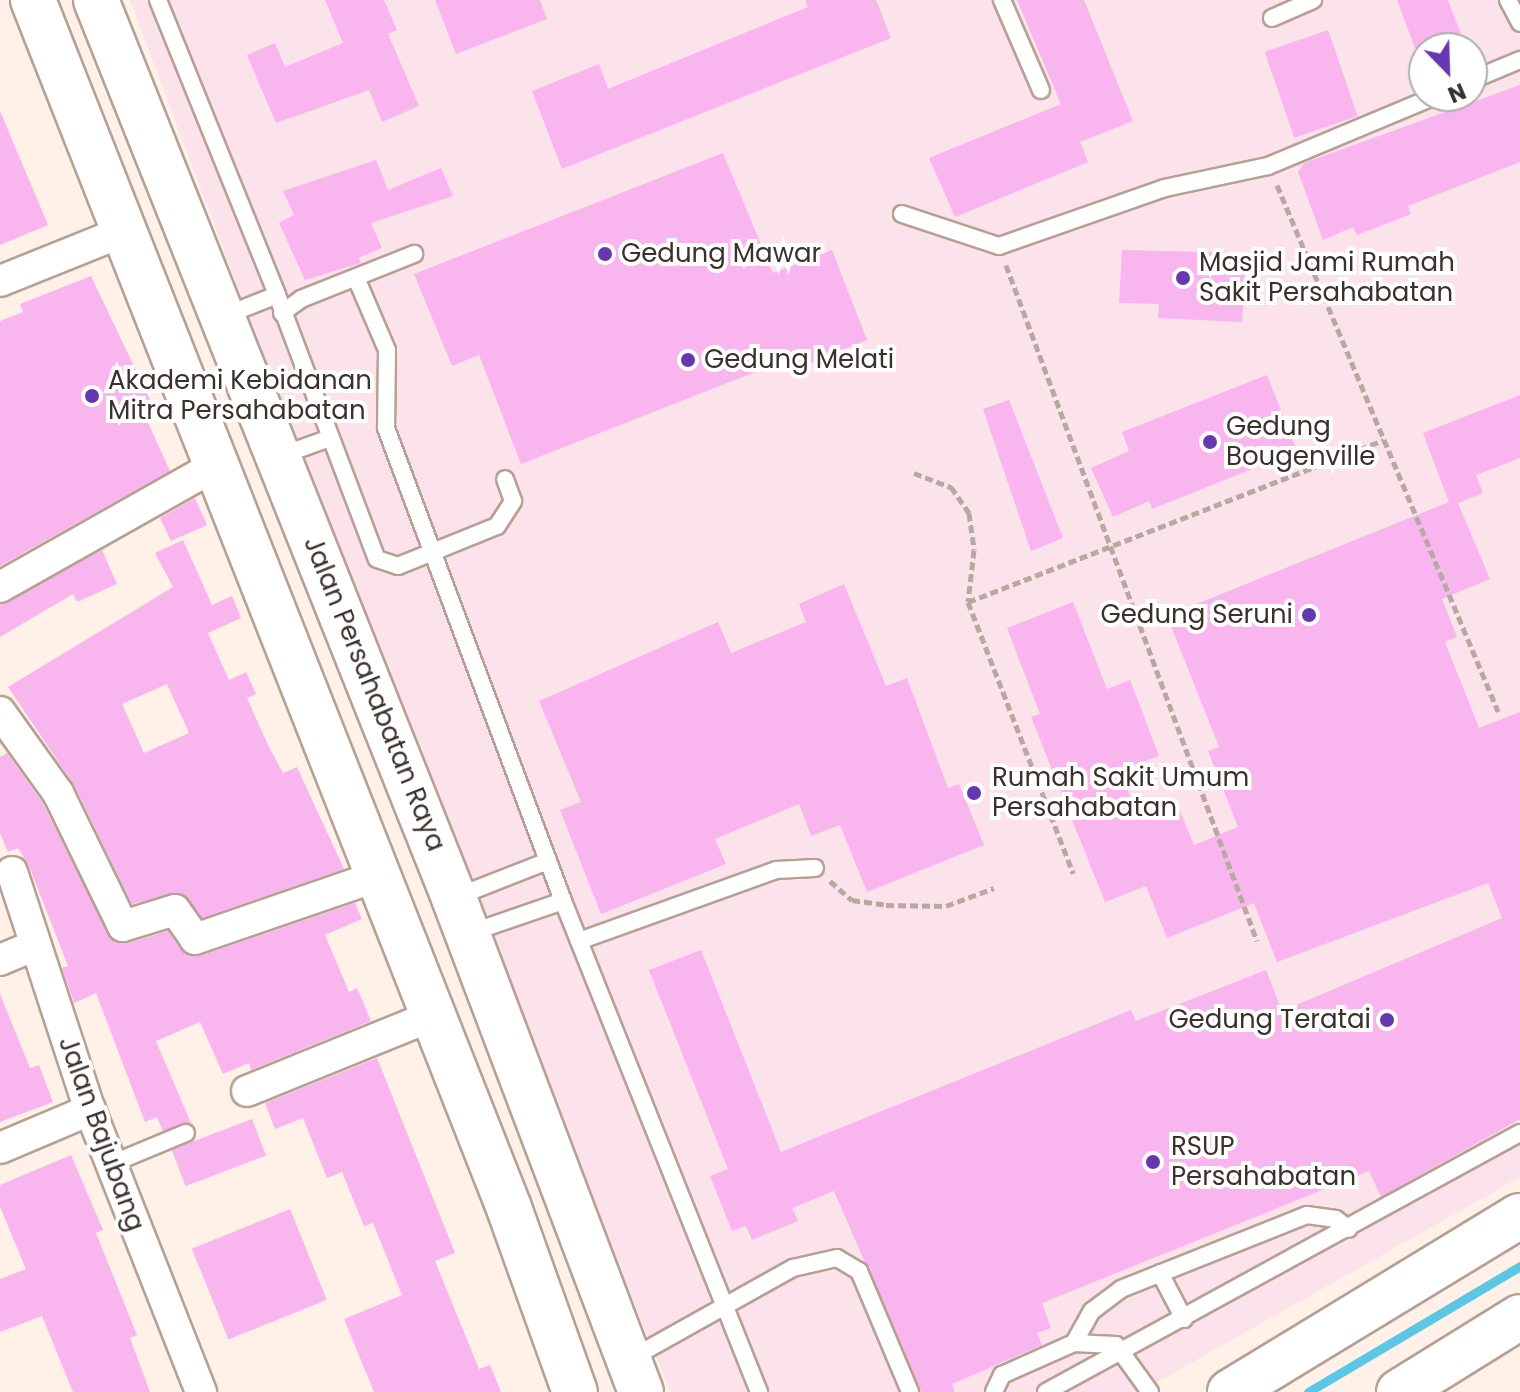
<!DOCTYPE html>
<style>
body{margin:0}
#map{position:relative;width:1520px;height:1392px;overflow:hidden;background:#fff1e8;font-family:Poppins,sans-serif}
div>[style]{position:absolute}
[style*='--x']{left:calc(var(--x)*1px);top:calc(var(--y)*1px);width:calc(var(--w)*1px);rotate:calc(var(--a)*1deg)}
.medical>*{inset:0;background:#fce2ea}
.stream>*{height:9px;margin:-4.5px;padding:0 4.5px;transform-origin:4.5px;border-radius:4.5px;background:#5bc6e5}
.building>*{inset:0;background:#f9b5ed;transform-origin:0 0}
.path>*{height:5px;margin-top:-2.5px;transform-origin:0;background:repeating-linear-gradient(90deg,#b5a9a1 0 8px,transparent 0 12px)}
.roads{filter:drop-shadow(2px 0 #b6a093) drop-shadow(-2px 0 #b6a093) drop-shadow(0 2px #b6a093) drop-shadow(0 -2px #b6a093)}
.lane>*{height:16px;margin:-8px;padding:0 8px;transform-origin:8px;border-radius:8px;background:#fff}
.street>*{height:30px;margin:-15px;padding:0 15px;transform-origin:15px;border-radius:15px;background:#fff}
.secondary>*{height:44px;margin:-22px;padding:0 22px;transform-origin:22px;border-radius:22px;background:#fff}
.dots>*{width:22px;height:22px;translate:-50% -50%;box-sizing:border-box;border:4px solid #fff;border-radius:50%}
span{translate:-50% -50%;white-space:nowrap;text-align:center;line-height:1.15;-webkit-text-stroke:8px #fff;paint-order:stroke}
.poi-label{font-size:26px;color:#3a312c}
.left{translate:0 -50%;text-align:left}
.right{translate:-100% -50%;text-align:right}
.street-label{font-size:26px;color:#3a312c}
.north{position:absolute;left:1408px;top:32px;width:80px;height:80px;box-sizing:border-box;background:#fff;border:2px solid #b0adab;border-radius:50%;rotate:157deg;font-size:22px;font-weight:700;line-height:32px;text-align:center;color:#3a312c}
.north::after{content:'';display:block;margin:auto;width:28px;height:36px;background:#6638b0;clip-path:polygon(50% 0,100% 100%,50% 72%,0 100%)}
</style>
<div id="map">
<div class="medical">
<div style="clip-path:polygon(evenodd,130px 0,1520px 0,1520px 1177px,1140px 1392px,671px 1392px,479px 930px,130px 0,1424px 48px,1472px 48px,1472px 96px,1424px 96px,1424px 48px)"></div>
</div>
<div class="stream">
<div style="--x:1308;--y:1392;--w:247;--a:-30.7"></div>
</div>
<div class="building">
<div style="clip-path:polygon(325px 0,384px 0,397px 30px,388px 34px,419px 106px,382px 122px,369px 90px,276px 123px,247px 55px,275px 43px,285px 67px,343px 43px)"></div>
<div style="clip-path:polygon(435px 0,540px 0,547px 19px,456px 54px)"></div>
<div style="clip-path:polygon(805px 0,876px 0,891px 38px,562px 169px,532px 91px,599px 64px,608px 89px,808px 7px)"></div>
<div style="clip-path:polygon(1017px 0,1084px 0,1133px 121px,1080px 142px,1088px 162px,955px 217px,929px 158px,1061px 104px)"></div>
<div style="clip-path:polygon(1397px 0,1448px 0,1466px 48px,1415px 48px)"></div>
<div style="left:1328px;top:30px;width:91px;height:67px;rotate:71deg"></div>
<div style="clip-path:polygon(1520px 85px,1520px 162px,1408px 206px,1411px 214px,1357px 235px,1353px 227px,1323px 240px,1298px 172px,1304px 163px)"></div>
<div style="clip-path:polygon(0 111px,48px 225px,0 245px)"></div>
<div style="clip-path:polygon(723px 153px,773px 273px,832px 250px,867px 340px,810px 363px,806px 352px,521px 464px,479px 355px,452px 366px,414px 274px)"></div>
<div style="clip-path:polygon(376px 160px,388px 190px,441px 168px,453px 196px,371px 223px,382px 248px,358px 258px,361px 263px,305px 280px,279px 223px,294px 215px,283px 191px)"></div>
<div style="clip-path:polygon(1122px 250px,1246px 253px,1242px 322px,1158px 318px,1159px 304px,1119px 303px)"></div>
<div style="clip-path:polygon(91px 276px,151px 402px,141px 407px,170px 471px,0 566px,0 321px,23px 312px,20px 304px)"></div>
<div style="clip-path:polygon(1267px 375px,1297px 451px,1152px 509px,1149px 501px,1113px 517px,1091px 468px,1129px 451px,1122px 432px)"></div>
<div style="clip-path:polygon(1520px 395px,1520px 458px,1476px 475px,1483px 493px,1458px 503px,1490px 579px,1442px 599px,1457px 637px,1445px 642px,1479px 728px,1520px 712px,1520px 1119px,1381px 1197px,1369px 1171px,1042px 1303px,1051px 1328px,1037px 1333px,1042px 1345px,952px 1384px,955px 1392px,921px 1392px,834px 1191px,792px 1208px,798px 1221px,752px 1240px,746px 1226px,732px 1231px,710px 1176px,728px 1169px,649px 970px,701px 950px,781px 1152px,1131px 1010px,1136px 1021px,1266px 970px,1282px 1011px,1502px 918px,1488px 883px,1277px 962px,1254px 903px,1167px 938px,1146px 886px,1105px 902px,1031px 717px,1040px 714px,1007px 628px,1073px 602px,1107px 689px,1130px 680px,1159px 756px,1120px 770px,1139px 819px,1177px 804px,1194px 845px,1238px 827px,1208px 751px,1219px 747px,1167px 616px,1449px 502px,1423px 433px)"></div>
<div style="clip-path:polygon(1009px 400px,1063px 538px,1031px 551px,983px 409px)"></div>
<div style="clip-path:polygon(195px 498px,207px 525px,171px 541px,160px 518px)"></div>
<div style="clip-path:polygon(evenodd,183px 540px,212px 605px,232px 596px,241px 618px,208px 633px,229px 680px,246px 672px,256px 694px,247px 698px,268px 745px,283px 773px,297px 767px,344px 869px,202px 918px,180px 893px,132px 904px,74px 785px,8px 687px,173px 587px,155px 553px,183px 540px,167px 684px,189px 733px,144px 753px,122px 704px,167px 684px)"></div>
<div style="clip-path:polygon(102px 550px,117px 584px,77px 602px,73px 594px,0 637px,0 605px)"></div>
<div style="clip-path:polygon(844px 584px,886px 686px,907px 678px,948px 788px,959px 784px,984px 845px,867px 892px,840px 825px,811px 836px,799px 804px,715px 839px,726px 864px,601px 914px,560px 810px,581px 802px,539px 701px,718px 622px,731px 653px,806px 622px,799px 604px)"></div>
<div style="clip-path:polygon(7px 753px,42px 802px,113px 941px,128px 943px,168px 931px,181px 950px,200px 956px,355px 903px,362px 919px,325px 935px,349px 992px,357px 988px,371px 1021px,251px 1070px,249px 1063px,223px 1074px,200px 1022px,156px 1041px,191px 1123px,163px 1131px,157px 1117px,145px 1122px,96px 993px,74px 1003px,62px 968px,68px 966px,29px 866px,18px 848px,8px 852px,0 833px,0 757px)"></div>
<div style="clip-path:polygon(0 994px,30px 1068px,39px 1065px,53px 1102px,0 1122px)"></div>
<div style="clip-path:polygon(377px 1058px,455px 1253px,435px 1261px,479px 1369px,490px 1365px,501px 1392px,374px 1392px,344px 1319px,402px 1295px,373px 1223px,364px 1226px,342px 1172px,327px 1178px,303px 1118px,275px 1129px,265px 1103px)"></div>
<div style="left:252px;top:1119px;width:39px;height:86px;rotate:69deg"></div>
<div style="clip-path:polygon(71px 1155px,103px 1230px,96px 1233px,137px 1335px,130px 1338px,150px 1392px,73px 1392px,42px 1316px,0 1332px,0 1279px,26px 1269px,0 1207px,0 1185px)"></div>
<div style="left:290px;top:1209px;width:98px;height:106px;rotate:68deg"></div>
</div>
<div class="path">
<div style="--x:1277;--y:185;--w:571;--a:67.21"></div>
<div style="--x:1006;--y:265;--w:721;--a:69.63"></div>
<div style="--x:914;--y:473;--w:40;--a:21"></div>
<div style="--x:951;--y:487;--w:32;--a:55"></div>
<div style="--x:969;--y:513;--w:37;--a:82"></div>
<div style="--x:974;--y:550;--w:52;--a:96.6"></div>
<div style="--x:968;--y:602;--w:291;--a:68.8"></div>
<div style="--x:968;--y:602;--w:446;--a:-21.3"></div>
<div style="--x:830;--y:881;--w:29;--a:41"></div>
<div style="--x:852;--y:900;--w:34;--a:8"></div>
<div style="--x:886;--y:905;--w:60;--a:1"></div>
<div style="--x:946;--y:906;--w:51;--a:-20.6"></div>
</div>
<div class="roads">
<div class="lane">
<div style="--x:158;--y:0;--w:318;--a:68"></div>
<div style="--x:277;--y:295;--w:57;--a:158.4"></div>
<div style="--x:1002;--y:0;--w:98;--a:66.6"></div>
<div style="--x:1508;--y:0;--w:26;--a:62"></div>
<div style="--x:1272;--y:18;--w:45;--a:-23.7"></div>
<div style="--x:1472;--y:80;--w:52;--a:-22.6"></div>
<div style="--x:902;--y:214;--w:102;--a:18.3"></div>
<div style="--x:999;--y:246;--w:176;--a:-19.3"></div>
<div style="--x:1165;--y:188;--w:105;--a:-12.1"></div>
<div style="--x:1268;--y:166;--w:181;--a:-22.7"></div>
<div style="--x:357;--y:280;--w:76;--a:66.8"></div>
<div style="--x:387;--y:350;--w:78;--a:90.7"></div>
<div style="--x:386;--y:428;--w:505;--a:69.48"></div>
<div style="--x:563;--y:901;--w:529;--a:68.24"></div>
<div style="--x:277;--y:295;--w:282;--a:69.3"></div>
<div style="--x:377;--y:559;--w:22;--a:18"></div>
<div style="--x:398;--y:566;--w:107;--a:-22"></div>
<div style="--x:497;--y:526;--w:30;--a:-57"></div>
<div style="--x:513;--y:501;--w:23;--a:-110"></div>
<div style="--x:282;--y:313;--w:24;--a:-36"></div>
<div style="--x:301;--y:299;--w:122;--a:-21.7"></div>
<div style="--x:280;--y:456;--w:53;--a:-19.8"></div>
<div style="--x:456;--y:897;--w:99;--a:-21.4"></div>
<div style="--x:470;--y:933;--w:98;--a:-19"></div>
<div style="--x:579;--y:941;--w:209;--a:-19.8"></div>
<div style="--x:776;--y:870;--w:39;--a:-3"></div>
<div style="--x:111;--y:1164;--w:81;--a:-22.5"></div>
<div style="--x:1160;--y:1273;--w:52;--a:62.4"></div>
<div style="--x:1074;--y:1343;--w:42;--a:2.7"></div>
<div style="--x:1116;--y:1345;--w:58;--a:54.1"></div>
<div style="--x:630;--y:1359;--w:187;--a:-29.2"></div>
<div style="--x:793;--y:1268;--w:45;--a:-12.8"></div>
<div style="--x:837;--y:1258;--w:26;--a:31"></div>
<div style="--x:859;--y:1271;--w:131;--a:67.1"></div>
<div style="--x:994;--y:1392;--w:19;--a:-65"></div>
<div style="--x:1002;--y:1375;--w:79;--a:-24"></div>
<div style="--x:1074;--y:1343;--w:37;--a:-61"></div>
<div style="--x:1092;--y:1311;--w:36;--a:-37"></div>
<div style="--x:1121;--y:1289;--w:200;--a:-21.7"></div>
<div style="--x:1307;--y:1215;--w:29;--a:8"></div>
<div style="--x:1336;--y:1219;--w:16;--a:38"></div>
<div style="--x:1046;--y:1392;--w:540;--a:-28.65"></div>
</div>
<div class="street">
<div style="--x:0;--y:281;--w:131;--a:-21.9"></div>
<div style="--x:0;--y:587;--w:247;--a:-29.4"></div>
<div style="--x:0;--y:712;--w:100;--a:54.4"></div>
<div style="--x:58;--y:793;--w:148;--a:64"></div>
<div style="--x:123;--y:926;--w:54;--a:-17.1"></div>
<div style="--x:175;--y:910;--w:35;--a:55"></div>
<div style="--x:195;--y:939;--w:194;--a:-19"></div>
<div style="--x:12;--y:872;--w:250;--a:71.9"></div>
<div style="--x:90;--y:1110;--w:303;--a:68.5"></div>
<div style="--x:0;--y:960;--w:36;--a:-23"></div>
<div style="--x:247;--y:1091;--w:200;--a:-22.1"></div>
<div style="--x:0;--y:1148;--w:98;--a:-22.9"></div>
</div>
<div class="secondary">
<div style="--x:33;--y:0;--w:1298;--a:68.49"></div>
<div style="--x:509;--y:1208;--w:195;--a:70.3"></div>
<div style="--x:96;--y:0;--w:967;--a:68.26"></div>
<div style="--x:454;--y:898;--w:528;--a:69.27"></div>
<div style="--x:1230;--y:1392;--w:339;--a:-31.3"></div>
<div style="--x:1399;--y:1392;--w:142;--a:-31.8"></div>
</div>
</div>
<div class="dots">
<div style="left:605px;top:254px;background:#6638b0"></div>
<div style="left:1183px;top:278px;background:#6638b0"></div>
<div style="left:688px;top:360px;background:#6638b0"></div>
<div style="left:92px;top:396px;background:#6638b0"></div>
<div style="left:1210px;top:442px;background:#6638b0"></div>
<div style="left:1309px;top:615px;background:#6638b0"></div>
<div style="left:974px;top:793px;background:#6638b0"></div>
<div style="left:1387px;top:1020px;background:#6638b0"></div>
<div style="left:1153px;top:1162px;background:#6638b0"></div>
</div>
<div class="poi-label">
<span class="left" style="left:621px;top:254px">Gedung Mawar</span>
<span class="left" style="left:1199px;top:278px">Masjid Jami Rumah<br>Sakit Persahabatan</span>
<span class="left" style="left:704px;top:360px">Gedung Melati</span>
<span class="left" style="left:108px;top:396px">Akademi Kebidanan<br>Mitra Persahabatan</span>
<span class="left" style="left:1226px;top:442px">Gedung<br>Bougenville</span>
<span class="right" style="left:1293px;top:615px">Gedung Seruni</span>
<span class="left" style="left:992px;top:793px">Rumah Sakit Umum<br>Persahabatan</span>
<span class="right" style="left:1371px;top:1020px">Gedung Teratai</span>
<span class="left" style="left:1171px;top:1162px">RSUP<br>Persahabatan</span>
</div>
<div class="street-label">
<span style="left:374px;top:694px;rotate:68deg">Jalan Persahabatan Raya</span>
<span style="left:101px;top:1134px;rotate:70deg">Jalan Bajubang</span>
</div>
<div class="north">N</div>
</div>
